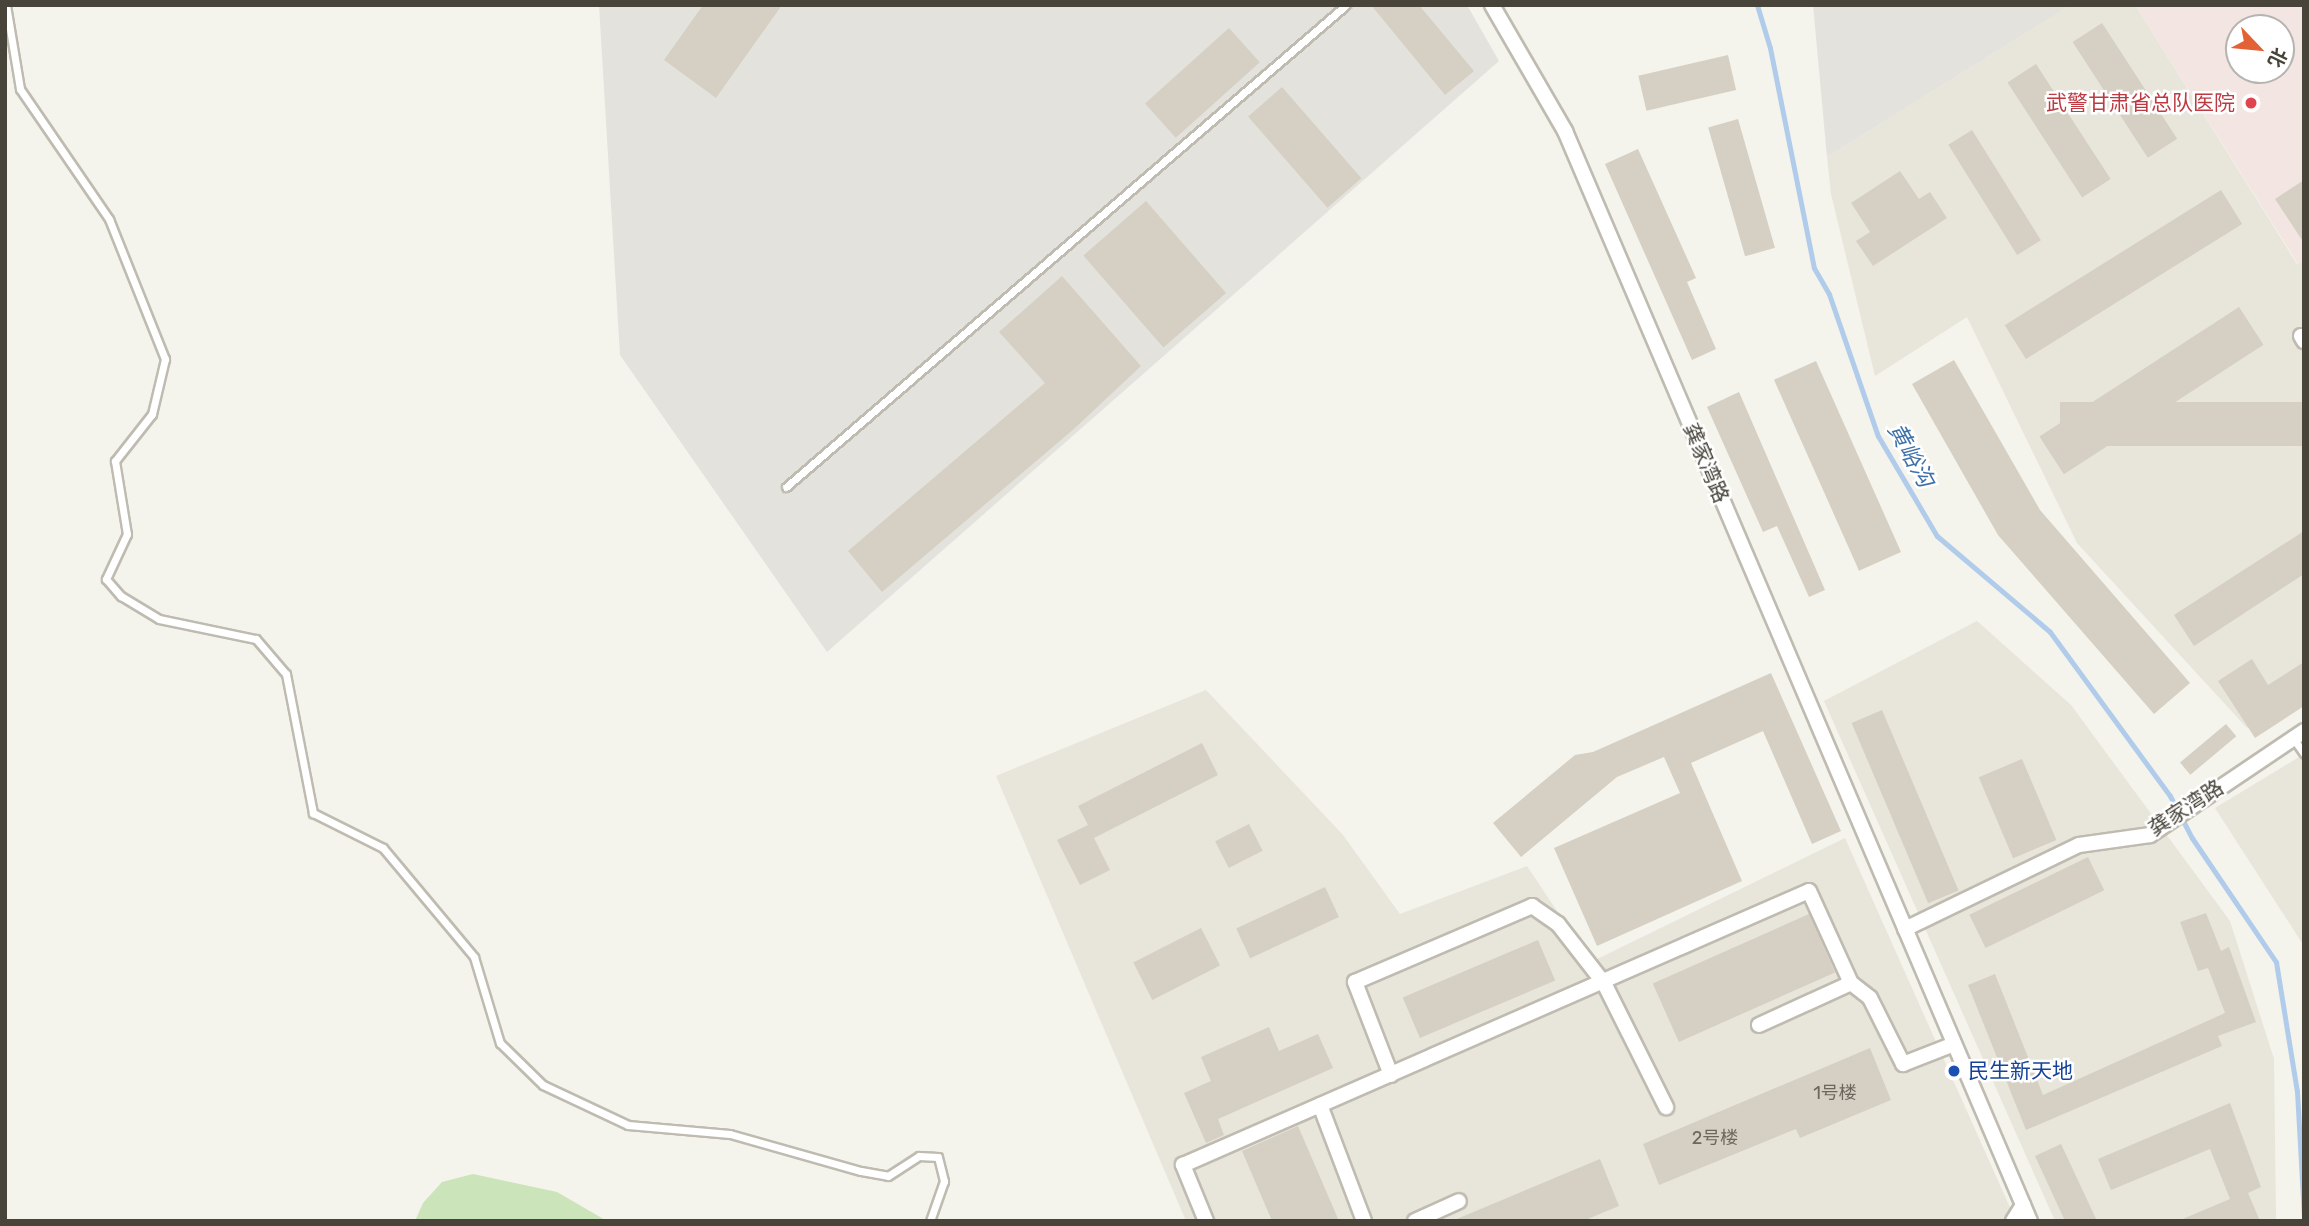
<!DOCTYPE html>
<meta charset="utf-8">
<style>
body{margin:0}
#map{position:relative;width:2309px;height:1226px;overflow:hidden;background:#f4f3ec;font-family:Rubik,"Noto Sans SC",sans-serif}
div>[style]{position:absolute}
[style*='--x']{left:calc(var(--x)*1px);top:calc(var(--y)*1px);width:calc(var(--w)*1px);rotate:calc(var(--a)*1deg)}
.residential>*{inset:0;background:#e8e5db}
.industrial>*{inset:0;background:#e4e2dd}
.medical>*{inset:0;background:#f3e6e2}
.green>*{inset:0;background:#cce4ba}
.stream>*{height:5px;margin:-2.5px;padding:0 2.5px;transform-origin:2.5px;border-radius:2.5px;background:#b0ccea}
.building>*{inset:0;background:#d5d0c3;transform-origin:0 0}
.roads{filter:drop-shadow(2px 0 #bfbbb0) drop-shadow(-2px 0 #bfbbb0) drop-shadow(0 2px #bfbbb0) drop-shadow(0 -2px #bfbbb0)}
.service>*{height:7px;margin:-3.5px;padding:0 3.5px;transform-origin:3.5px;border-radius:3.5px;background:#fff}
.minor>*{height:14px;margin:-7px;padding:0 7px;transform-origin:7px;border-radius:7px;background:#fff}
.dots>*{width:19px;height:19px;translate:-50% -50%;box-sizing:border-box;border:4px solid #fff;border-radius:50%}
span{translate:-50% -50%;white-space:nowrap;text-align:center;line-height:1.15;-webkit-text-stroke:5px #fff;paint-order:stroke}
.number-label{font-size:18px;color:#6b675c}
.number-label span{-webkit-text-stroke-width:0}
.health-label{font-size:21px;color:#be3a42}
.right{translate:-100% -50%;text-align:right}
.street-label{font-size:21px;color:#48443a}
.transit-label{font-size:21px;color:#164399}
.left{translate:0 -50%;text-align:left}
.water-label{font-size:23px;color:#3e71a9;font-style:italic}
.frame{position:absolute;inset:0;border:7px solid #48443a;pointer-events:none}
.north{position:absolute;left:2225px;top:14px;width:70px;height:70px;box-sizing:border-box;background:#fff;border:2px solid #b6b4b0;border-radius:50%;rotate:116deg;font-size:19px;font-weight:700;line-height:28px;text-align:center;color:#48443a}
.north::after{content:'';display:block;margin:auto;width:24px;height:32px;background:#e36235;clip-path:polygon(50% 0,100% 100%,50% 72%,0 100%)}
</style>
<div id="map">
<div class="residential">
<div style="clip-path:polygon(2071px 5px,2135px 5px,2297px 264px,2304px 260px,2304px 692px,2247px 728px,2077px 543px,1967px 317px,1875px 376px,1831px 194px,1827px 157px)"></div>
<div style="clip-path:polygon(1977px 621px,2071px 705px,2230px 921px,2274px 1059px,2276px 1221px,2055px 1221px,1824px 701px)"></div>
<div style="clip-path:polygon(1206px 690px,1343px 835px,1400px 914px,1527px 866px,1591px 962px,1845px 838px,2016px 1221px,1186px 1221px,996px 776px)"></div>
<div style="clip-path:polygon(2304px 754px,2304px 946px,2215px 808px)"></div>
</div>
<div class="industrial">
<div style="clip-path:polygon(599px 5px,1467px 5px,1499px 61px,827px 652px,620px 355px)"></div>
<div style="clip-path:polygon(1813px 5px,2071px 5px,1827px 157px)"></div>
</div>
<div class="medical">
<div style="clip-path:polygon(evenodd,2135px 5px,2304px 5px,2304px 260px,2298px 264px,2135px 5px,2239px 28px,2281px 28px,2281px 70px,2239px 70px,2239px 28px)"></div>
</div>
<div class="green">
<div style="clip-path:polygon(473px 1174px,557px 1192px,607px 1221px,415px 1221px,423px 1203px,442px 1182px)"></div>
</div>
<div class="stream">
<div style="--x:1757;--y:5;--w:45;--a:73.2"></div>
<div style="--x:1770;--y:48;--w:224;--a:78.7"></div>
<div style="--x:1814;--y:268;--w:30;--a:60"></div>
<div style="--x:1829;--y:294;--w:150;--a:71"></div>
<div style="--x:1878;--y:436;--w:116;--a:59.5"></div>
<div style="--x:1937;--y:536;--w:148;--a:40.3"></div>
<div style="--x:2050;--y:632;--w:203;--a:53.8"></div>
<div style="--x:2170;--y:796;--w:47;--a:62.4"></div>
<div style="--x:2192;--y:838;--w:150;--a:55.9"></div>
<div style="--x:2276;--y:962;--w:131;--a:80.8"></div>
<div style="--x:2297;--y:1091;--w:126;--a:86.8"></div>
</div>
<div class="building">
<div style="clip-path:polygon(703px 5px,782px 5px,716px 98px,664px 60px)"></div>
<div style="clip-path:polygon(1371px 5px,1419px 5px,1474px 71px,1445px 95px)"></div>
<div style="left:2102px;top:23px;width:138px;height:35px;rotate:57deg"></div>
<div style="left:1229px;top:28px;width:46px;height:113px;rotate:48deg"></div>
<div style="left:1728px;top:55px;width:36px;height:92px;rotate:77deg"></div>
<div style="left:2036px;top:64px;width:137px;height:34px;rotate:57deg"></div>
<div style="left:1282px;top:87px;width:121px;height:45px;rotate:49deg"></div>
<div style="left:1738px;top:119px;width:134px;height:31px;rotate:74deg"></div>
<div style="left:1972px;top:130px;width:130px;height:28px;rotate:58deg"></div>
<div style="clip-path:polygon(1638px 149px,1696px 278px,1687px 282px,1716px 349px,1692px 360px,1605px 164px)"></div>
<div style="clip-path:polygon(1900px 171px,1919px 199px,1930px 192px,1947px 218px,1873px 266px,1856px 241px,1870px 232px,1851px 203px)"></div>
<div style="clip-path:polygon(2304px 180px,2304px 243px,2275px 199px)"></div>
<div style="left:2221px;top:190px;width:40px;height:255px;rotate:58deg"></div>
<div style="left:1146px;top:201px;width:122px;height:83px;rotate:49deg"></div>
<div style="clip-path:polygon(1062px 276px,1141px 366px,1075px 428px,882px 592px,848px 551px,1045px 383px,999px 332px)"></div>
<div style="left:2239px;top:307px;width:45px;height:238px;rotate:57deg"></div>
<div style="clip-path:polygon(1954px 360px,2040px 510px,2190px 683px,2154px 714px,1998px 535px,1912px 384px)"></div>
<div style="left:1816px;top:361px;width:209px;height:46px;rotate:66deg"></div>
<div style="clip-path:polygon(1739px 392px,1825px 590px,1809px 597px,1777px 526px,1763px 532px,1707px 407px)"></div>
<div style="left:2304px;top:402px;width:44px;height:244px;rotate:90deg"></div>
<div style="clip-path:polygon(2304px 531px,2304px 574px,2194px 646px,2174px 615px)"></div>
<div style="clip-path:polygon(2252px 659px,2268px 685px,2304px 662px,2304px 706px,2255px 738px,2218px 681px)"></div>
<div style="clip-path:polygon(1771px 673px,1841px 831px,1812px 844px,1763px 731px,1691px 763px,1742px 881px,1597px 946px,1554px 848px,1680px 793px,1664px 757px,1617px 777px,1521px 857px,1493px 823px,1575px 755px,1593px 752px)"></div>
<div style="left:1882px;top:710px;width:196px;height:33px;rotate:67deg"></div>
<div style="left:2226px;top:724px;width:16px;height:60px;rotate:50deg"></div>
<div style="clip-path:polygon(1202px 743px,1218px 775px,1094px 838px,1110px 870px,1080px 885px,1057px 840px,1088px 825px,1078px 806px)"></div>
<div style="left:2022px;top:759px;width:88px;height:47px;rotate:67deg"></div>
<div style="left:1249px;top:824px;width:30px;height:38px;rotate:63deg"></div>
<div style="left:2088px;top:857px;width:37px;height:132px;rotate:64deg"></div>
<div style="left:1325px;top:887px;width:33px;height:98px;rotate:65deg"></div>
<div style="clip-path:polygon(2206px 913px,2221px 951px,2229px 947px,2256px 1022px,2218px 1036px,2222px 1046px,2026px 1130px,1968px 985px,1995px 974px,2043px 1095px,2225px 1013px,2208px 968px,2198px 971px,2180px 922px)"></div>
<div style="left:1809px;top:914px;width:64px;height:171px;rotate:66deg"></div>
<div style="left:1201px;top:928px;width:42px;height:76px;rotate:63deg"></div>
<div style="left:1538px;top:940px;width:44px;height:147px;rotate:67deg"></div>
<div style="clip-path:polygon(1269px 1027px,1279px 1051px,1318px 1034px,1333px 1068px,1218px 1119px,1224px 1135px,1206px 1143px,1184px 1093px,1211px 1081px,1201px 1057px)"></div>
<div style="clip-path:polygon(1870px 1048px,1891px 1100px,1800px 1138px,1796px 1129px,1659px 1185px,1643px 1144px)"></div>
<div style="clip-path:polygon(2230px 1103px,2261px 1187px,2248px 1193px,2260px 1221px,2178px 1221px,2230px 1199px,2210px 1149px,2111px 1190px,2098px 1159px)"></div>
<div style="clip-path:polygon(1298px 1126px,1339px 1221px,1272px 1221px,1242px 1151px)"></div>
<div style="clip-path:polygon(2061px 1144px,2097px 1221px,2065px 1221px,2035px 1156px)"></div>
<div style="clip-path:polygon(1600px 1159px,1619px 1206px,1583px 1221px,1452px 1221px)"></div>
</div>
<div class="roads">
<div class="service">
<div style="--x:6;--y:5;--w:85;--a:80.5"></div>
<div style="--x:20;--y:89;--w:158;--a:55.6"></div>
<div style="--x:109;--y:219;--w:151;--a:68.2"></div>
<div style="--x:165;--y:359;--w:57;--a:103.3"></div>
<div style="--x:152;--y:414;--w:60;--a:128.2"></div>
<div style="--x:115;--y:461;--w:74;--a:80.7"></div>
<div style="--x:127;--y:534;--w:50;--a:115"></div>
<div style="--x:106;--y:579;--w:23;--a:49"></div>
<div style="--x:121;--y:596;--w:44;--a:31.2"></div>
<div style="--x:159;--y:619;--w:99;--a:11.7"></div>
<div style="--x:256;--y:639;--w:46;--a:49.4"></div>
<div style="--x:286;--y:674;--w:142;--a:79"></div>
<div style="--x:313;--y:813;--w:78;--a:26.6"></div>
<div style="--x:383;--y:848;--w:142;--a:50.1"></div>
<div style="--x:474;--y:957;--w:90;--a:73.2"></div>
<div style="--x:500;--y:1043;--w:60;--a:44.3"></div>
<div style="--x:543;--y:1085;--w:94;--a:25.2"></div>
<div style="--x:628;--y:1125;--w:102;--a:5"></div>
<div style="--x:730;--y:1134;--w:136;--a:15.8"></div>
<div style="--x:861;--y:1171;--w:27;--a:10"></div>
<div style="--x:888;--y:1176;--w:37;--a:-33"></div>
<div style="--x:919;--y:1156;--w:19;--a:3"></div>
<div style="--x:938;--y:1157;--w:25;--a:76"></div>
<div style="--x:944;--y:1181;--w:42;--a:109.3"></div>
<div style="--x:786;--y:487;--w:739;--a:-40.72"></div>
<div style="--x:2293;--y:738;--w:19;--a:55"></div>
</div>
<div class="minor">
<div style="--x:1492;--y:5;--w:146;--a:59.9"></div>
<div style="--x:1565;--y:131;--w:1185;--a:66.9"></div>
<div style="--x:2301;--y:336;--w:6;--a:59"></div>
<div style="--x:1905;--y:929;--w:193;--a:-25.8"></div>
<div style="--x:2079;--y:845;--w:72;--a:-8"></div>
<div style="--x:2150;--y:835;--w:186;--a:-34"></div>
<div style="--x:1759;--y:1025;--w:101;--a:-24.5"></div>
<div style="--x:1851;--y:983;--w:24;--a:38"></div>
<div style="--x:1870;--y:998;--w:74;--a:63.4"></div>
<div style="--x:1903;--y:1064;--w:55;--a:-21.4"></div>
<div style="--x:1391;--y:1075;--w:100;--a:-111.2"></div>
<div style="--x:1355;--y:982;--w:193;--a:-23.2"></div>
<div style="--x:1532;--y:906;--w:32;--a:35"></div>
<div style="--x:1558;--y:924;--w:75;--a:52.1"></div>
<div style="--x:1604;--y:983;--w:139;--a:63.4"></div>
<div style="--x:1320;--y:1105;--w:124;--a:69.2"></div>
<div style="--x:1206;--y:1221;--w:61;--a:-112.3"></div>
<div style="--x:1183;--y:1165;--w:683;--a:-23.64"></div>
<div style="--x:1809;--y:891;--w:101;--a:65.5"></div>
<div style="--x:1415;--y:1221;--w:48;--a:-24.4"></div>
<div style="--x:2013;--y:1221;--w:19;--a:-58"></div>
</div>
</div>
<div class="dots">
<div style="left:2251px;top:103px;background:#e0444e"></div>
<div style="left:1954px;top:1071px;background:#1a4fb4"></div>
</div>
<div class="number-label">
<span style="left:1835px;top:1093px">1号楼</span>
<span style="left:1715px;top:1138px">2号楼</span>
</div>
<div class="health-label">
<span class="right" style="left:2235px;top:103px">武警甘肃省总队医院</span>
</div>
<div class="street-label">
<span style="left:1706px;top:463px;rotate:67deg">龚家湾路</span>
<span style="left:2186px;top:808px;rotate:-33deg">龚家湾路</span>
</div>
<div class="transit-label">
<span class="left" style="left:1968px;top:1071px">民生新天地</span>
</div>
<div class="water-label">
<span style="left:1911px;top:455px;rotate:61deg">黄峪沟</span>
</div>
<div class="frame"></div>
<div class="north">北</div>
</div>
